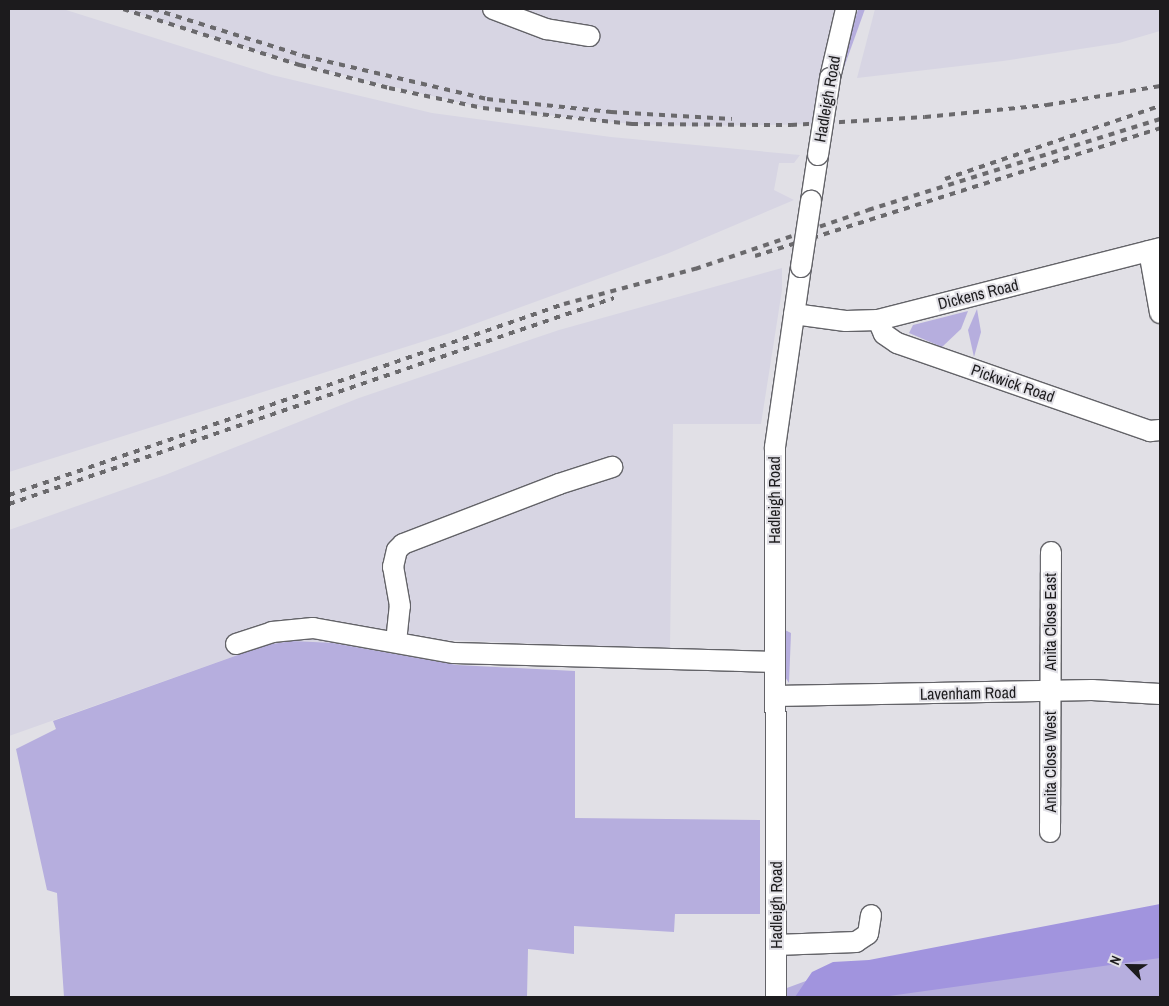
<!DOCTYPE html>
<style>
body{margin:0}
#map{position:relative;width:1169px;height:1006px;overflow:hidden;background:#e1e0e6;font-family:"Archivo Narrow",sans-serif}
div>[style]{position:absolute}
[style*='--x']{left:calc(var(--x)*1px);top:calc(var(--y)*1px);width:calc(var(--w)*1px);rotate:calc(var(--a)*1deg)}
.built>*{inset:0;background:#d7d5e3}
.green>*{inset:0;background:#b6aede}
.forest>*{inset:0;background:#a194de}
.roads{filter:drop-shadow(1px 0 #636368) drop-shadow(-1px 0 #636368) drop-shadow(0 1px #636368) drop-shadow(0 -1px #636368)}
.minor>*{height:20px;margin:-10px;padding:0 10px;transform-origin:10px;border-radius:10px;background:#fff}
.rail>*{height:4px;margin-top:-2px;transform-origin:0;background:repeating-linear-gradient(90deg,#6a696c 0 6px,transparent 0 12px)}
.bridges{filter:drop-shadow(1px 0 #636368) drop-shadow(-1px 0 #636368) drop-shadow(0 1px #636368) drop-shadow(0 -1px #636368)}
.minor-bridge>*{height:20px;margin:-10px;padding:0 10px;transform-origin:10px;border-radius:10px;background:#fff}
span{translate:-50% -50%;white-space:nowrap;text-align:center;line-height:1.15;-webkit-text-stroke:4px #e1e0e6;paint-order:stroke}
.street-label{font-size:16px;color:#1c1b1d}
.frame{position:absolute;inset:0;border:10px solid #1c1b1d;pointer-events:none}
.north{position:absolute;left:1104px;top:941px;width:50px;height:50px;-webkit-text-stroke:4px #e1e0e6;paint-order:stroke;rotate:293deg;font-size:14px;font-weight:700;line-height:20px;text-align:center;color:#1c1b1d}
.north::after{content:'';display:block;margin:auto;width:18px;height:22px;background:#1c1b1d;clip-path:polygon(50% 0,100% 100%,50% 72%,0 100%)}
</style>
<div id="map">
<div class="built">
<div style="clip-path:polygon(9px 9px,63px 9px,272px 75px,432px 113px,611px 137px,800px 155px,794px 163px,779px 163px,774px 190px,794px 200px,669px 253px,450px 333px,9px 472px)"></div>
<div style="clip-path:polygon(123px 9px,846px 9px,824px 124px,698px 126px,632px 124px,483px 108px,300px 65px)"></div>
<div style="clip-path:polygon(875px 9px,1160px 9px,1160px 31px,1119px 43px,1003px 61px,857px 78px)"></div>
<div style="clip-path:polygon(782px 268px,782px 290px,761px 424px,673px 424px,670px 649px,420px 639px,411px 634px,407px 641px,390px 652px,333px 643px,266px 645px,9px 736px,9px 530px,165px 475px,359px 398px,559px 330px)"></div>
</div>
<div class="green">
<div style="clip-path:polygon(858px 9px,865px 9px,842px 73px,848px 45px)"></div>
<div style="clip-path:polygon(977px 309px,981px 332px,974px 357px,968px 330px)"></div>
<div style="clip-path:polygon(968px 311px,961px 329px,942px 347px,909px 333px,913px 325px)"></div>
<div style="clip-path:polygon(785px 630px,791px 633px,789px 683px,785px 677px)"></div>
<div style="clip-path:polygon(292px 641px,333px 643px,457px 665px,575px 671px,575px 818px,760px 820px,760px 914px,675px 914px,674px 932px,574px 926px,574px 954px,528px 949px,527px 997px,64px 997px,57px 893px,47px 890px,16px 749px,56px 729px,53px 721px,266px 645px)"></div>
<div style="clip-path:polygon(1160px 914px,1160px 997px,776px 997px,776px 992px,833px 971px)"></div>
</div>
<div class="forest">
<div style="clip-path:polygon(1160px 904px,1160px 958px,882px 997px,795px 997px,812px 972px,833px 962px,869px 960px)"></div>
</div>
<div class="roads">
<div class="minor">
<div style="--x:493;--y:9;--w:57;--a:20.7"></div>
<div style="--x:546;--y:29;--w:44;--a:9.2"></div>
<div style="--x:830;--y:78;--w:71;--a:-76.9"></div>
<div style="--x:811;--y:201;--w:47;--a:-81.3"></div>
<div style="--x:1149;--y:251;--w:63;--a:79.9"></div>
<div style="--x:794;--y:314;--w:52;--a:7.7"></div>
<div style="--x:846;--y:321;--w:32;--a:-2"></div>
<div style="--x:878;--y:320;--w:291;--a:-14.3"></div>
<div style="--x:878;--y:320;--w:15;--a:67"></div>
<div style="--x:884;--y:334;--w:16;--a:35"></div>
<div style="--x:897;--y:343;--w:268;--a:19.2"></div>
<div style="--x:1150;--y:431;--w:10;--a:-6"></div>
<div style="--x:396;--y:642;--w:36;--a:-84"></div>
<div style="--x:400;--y:606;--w:40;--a:-100"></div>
<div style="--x:393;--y:567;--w:17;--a:-77"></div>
<div style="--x:397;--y:550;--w:8;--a:-45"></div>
<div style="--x:403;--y:544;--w:167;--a:-21"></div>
<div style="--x:559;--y:484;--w:56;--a:-17.8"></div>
<div style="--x:236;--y:644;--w:38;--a:-18"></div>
<div style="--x:272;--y:632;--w:41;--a:-5.6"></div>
<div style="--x:313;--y:628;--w:143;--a:10.1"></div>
<div style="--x:454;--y:653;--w:321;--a:1.6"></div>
<div style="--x:775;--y:696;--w:317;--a:-1.1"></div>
<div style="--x:1092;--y:690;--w:68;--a:3.4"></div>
<div style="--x:1050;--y:832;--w:280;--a:-89.8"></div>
<div style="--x:776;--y:945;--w:80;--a:-2.1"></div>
<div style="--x:856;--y:942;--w:14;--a:-34"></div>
<div style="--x:868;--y:934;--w:19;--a:-81"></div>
<div style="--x:776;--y:997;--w:550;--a:-90.1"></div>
<div style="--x:775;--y:447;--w:182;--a:-81.8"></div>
</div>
</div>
<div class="rail">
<div style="--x:123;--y:9;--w:186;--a:17.6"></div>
<div style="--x:300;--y:65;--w:92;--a:14.5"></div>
<div style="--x:389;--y:88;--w:96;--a:12"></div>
<div style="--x:483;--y:108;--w:150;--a:6.1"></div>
<div style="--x:632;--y:124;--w:159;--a:0.4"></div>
<div style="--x:791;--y:125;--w:134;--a:-3.4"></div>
<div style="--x:925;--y:117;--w:123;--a:-5.6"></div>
<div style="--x:1047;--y:105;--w:115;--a:-9.5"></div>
<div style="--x:153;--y:9;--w:158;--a:17.3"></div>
<div style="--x:304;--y:56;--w:188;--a:13.2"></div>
<div style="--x:487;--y:99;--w:125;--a:6"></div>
<div style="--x:611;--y:112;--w:121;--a:3.3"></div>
<div style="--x:945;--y:179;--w:227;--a:-18.8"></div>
<div style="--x:755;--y:256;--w:425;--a:-17.5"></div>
<div style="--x:9;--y:495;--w:587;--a:-18.99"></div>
<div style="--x:564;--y:304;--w:136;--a:-15"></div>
<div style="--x:695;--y:269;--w:183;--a:-18.8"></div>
<div style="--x:868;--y:210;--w:306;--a:-17.3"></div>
<div style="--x:9;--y:504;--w:639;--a:-18.8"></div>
</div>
<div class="bridges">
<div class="minor-bridge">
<div style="--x:818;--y:155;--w:78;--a:-81.1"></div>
<div style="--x:801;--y:267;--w:67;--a:-81.4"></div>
</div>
</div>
<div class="street-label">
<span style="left:827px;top:99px;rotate:-80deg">Hadleigh Road</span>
<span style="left:978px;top:294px;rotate:-14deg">Dickens Road</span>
<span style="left:1013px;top:383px;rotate:19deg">Pickwick Road</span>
<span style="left:774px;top:500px;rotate:-90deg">Hadleigh Road</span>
<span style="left:1050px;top:622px;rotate:-90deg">Anita Close East</span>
<span style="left:968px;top:693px;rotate:-1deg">Lavenham Road</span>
<span style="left:1050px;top:762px;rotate:-90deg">Anita Close West</span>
<span style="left:776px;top:905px;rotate:-90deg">Hadleigh Road</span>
</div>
<div class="frame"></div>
<div class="north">N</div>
</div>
